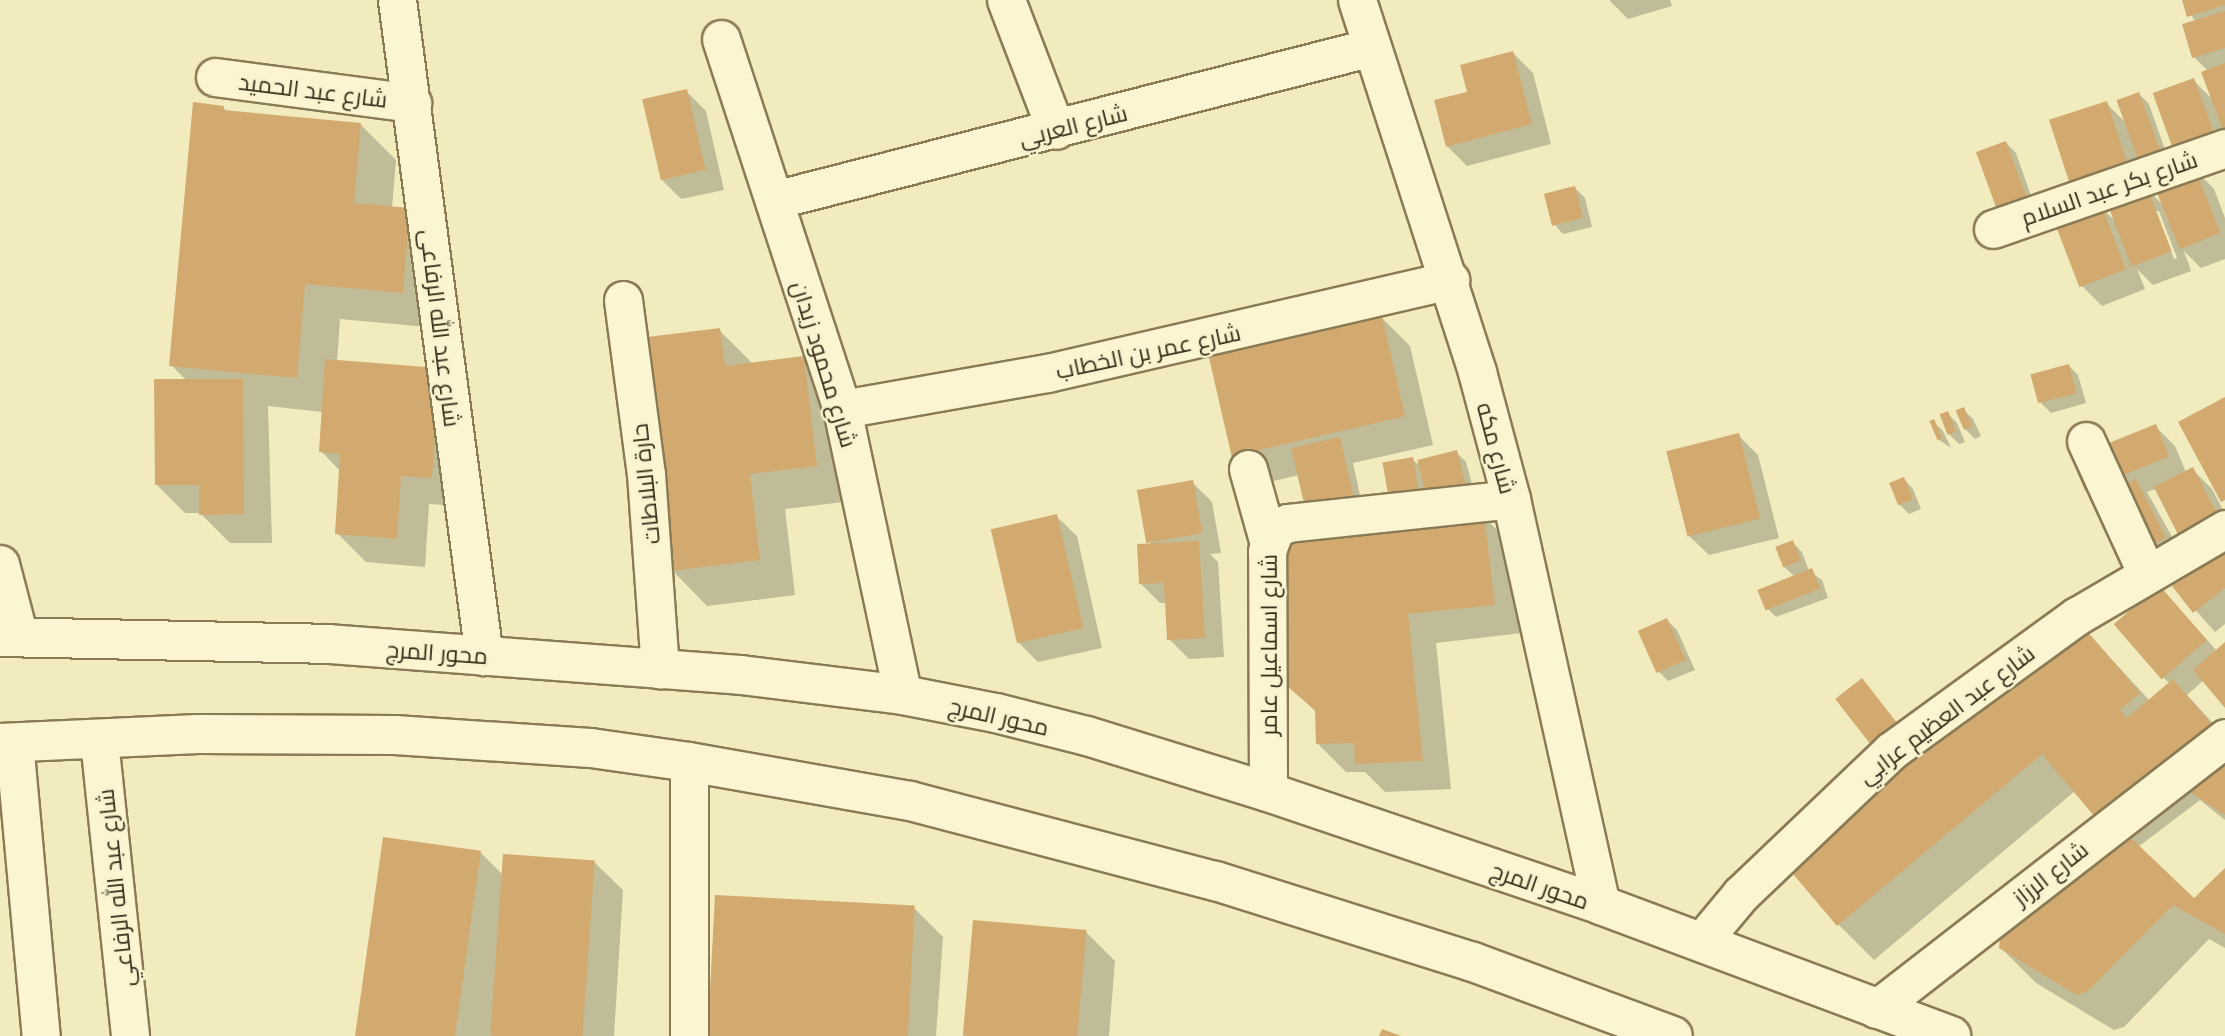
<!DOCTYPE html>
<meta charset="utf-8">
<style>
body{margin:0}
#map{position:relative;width:2225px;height:1036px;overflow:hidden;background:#f1ebbe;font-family:"Playfair Display",Cairo,serif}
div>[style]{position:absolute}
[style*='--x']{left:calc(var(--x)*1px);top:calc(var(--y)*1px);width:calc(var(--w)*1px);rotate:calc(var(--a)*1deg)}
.shadow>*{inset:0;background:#0003}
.building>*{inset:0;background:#d2aa70;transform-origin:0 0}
.roads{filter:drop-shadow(2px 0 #8a7b55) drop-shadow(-2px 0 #8a7b55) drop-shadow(0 2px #8a7b55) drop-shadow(0 -2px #8a7b55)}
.street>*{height:37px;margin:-18.5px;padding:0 18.5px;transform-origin:18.5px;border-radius:18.5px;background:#fbf6d1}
.secondary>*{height:38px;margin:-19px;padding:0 19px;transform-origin:19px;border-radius:19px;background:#fbf6d1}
span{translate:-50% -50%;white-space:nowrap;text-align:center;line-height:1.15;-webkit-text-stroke:5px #f8f3ce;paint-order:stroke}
.street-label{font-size:23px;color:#382e1b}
</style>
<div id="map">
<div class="shadow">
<div style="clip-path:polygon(1609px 0,1670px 0,1672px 6px,1628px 19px)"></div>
<div style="clip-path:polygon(2184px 0,2225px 0,2225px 133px,2195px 168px,2193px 80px,2214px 101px,2208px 71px,2194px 57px,2195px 22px)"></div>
<div style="clip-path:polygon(1513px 53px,1533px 73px,1551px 144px,1467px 166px,1447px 146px,1469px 93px)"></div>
<div style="clip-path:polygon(686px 91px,706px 111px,724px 190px,681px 199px,661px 179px)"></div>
<div style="clip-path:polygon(evenodd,2139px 94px,2149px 104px,2170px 164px,2146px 188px,2163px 205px,2194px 169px,2214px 189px,2225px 218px,2225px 259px,2201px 268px,2184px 251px,2191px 271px,2153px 285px,2137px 269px,2145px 289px,2102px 306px,2082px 286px,2106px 103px,2126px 123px,2139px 94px,2108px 201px,2116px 222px,2098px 204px,2108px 201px,2139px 94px,2155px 211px,2159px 211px,2177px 258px,2174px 259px,2155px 211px)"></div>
<div style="clip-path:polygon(223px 107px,228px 113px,361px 125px,396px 160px,392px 208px,409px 210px,438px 328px,340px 319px,337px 362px,438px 369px,460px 506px,429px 504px,425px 567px,366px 562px,337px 533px,341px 472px,321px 451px,323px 412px,268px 406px,272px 543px,230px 543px,200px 513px,185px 513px,156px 484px,187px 381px,171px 365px)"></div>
<div style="clip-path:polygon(2006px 143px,2016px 153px,2036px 210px,2009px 219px)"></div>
<div style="clip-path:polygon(1575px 188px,1585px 198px,1592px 227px,1563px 234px,1554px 224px)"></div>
<div style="clip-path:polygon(1382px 318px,1410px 346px,1433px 445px,1353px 463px,1365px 518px,1299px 475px,1261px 484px,1232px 455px)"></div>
<div style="clip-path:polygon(719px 330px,753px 364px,803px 358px,839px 394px,852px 501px,785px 509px,795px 595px,707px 606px,672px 570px)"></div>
<div style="clip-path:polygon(2068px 365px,2078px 375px,2086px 403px,2051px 413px,2041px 403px)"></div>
<div style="clip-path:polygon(1963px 409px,1973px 419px,1981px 436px,1975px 439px,1965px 429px,1957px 411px)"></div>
<div style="clip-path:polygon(1947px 413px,1957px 423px,1965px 442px,1959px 444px,1949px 434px)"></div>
<div style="clip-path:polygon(1933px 421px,1943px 431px,1951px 448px,1938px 439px)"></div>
<div style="clip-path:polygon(2155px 426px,2175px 446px,2186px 472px,2192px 469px,2212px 489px,2225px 514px,2200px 554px,2180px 534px,2156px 489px,2147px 492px,2184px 558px,2144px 578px,2085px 488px)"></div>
<div style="clip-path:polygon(1738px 435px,1758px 455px,1779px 538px,1709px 555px,1688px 535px)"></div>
<div style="clip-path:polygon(1456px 452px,1466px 462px,1477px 503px,1400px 512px,1412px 459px,1421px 467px)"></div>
<div style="clip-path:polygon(1904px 479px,1913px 489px,1921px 509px,1909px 514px,1899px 504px)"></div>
<div style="clip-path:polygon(1192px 482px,1212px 502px,1221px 553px,1210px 554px,1218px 562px,1224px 657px,1189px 659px,1169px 639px,1167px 603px,1160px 603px,1140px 583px,1152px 545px,1148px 541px)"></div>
<div style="clip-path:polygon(1056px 516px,1077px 536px,1102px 648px,1038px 662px,1018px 642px)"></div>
<div style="clip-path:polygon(1483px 516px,1512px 545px,1522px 633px,1436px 643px,1451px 789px,1385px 792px,1365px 772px,1346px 772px,1317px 743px,1317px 713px,1277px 675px)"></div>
<div style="clip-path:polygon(1792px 542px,1802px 552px,1809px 571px,1822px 580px,1828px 598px,1776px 617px,1766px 607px,1794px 576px,1784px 567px)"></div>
<div style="clip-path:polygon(2225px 546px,2225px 624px,2215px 632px,2174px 586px)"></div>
<div style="clip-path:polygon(2159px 587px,2217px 651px,2225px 644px,2225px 705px,2204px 680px,2187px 695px,2225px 736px,2225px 820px,2200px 800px,2138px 847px,2194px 900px,2225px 870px,2225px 948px,2209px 939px,2124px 1027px,2114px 1030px,2036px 983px,2000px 947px,2123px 842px,2075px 791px,1874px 960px,1838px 924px,1964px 727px,2082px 627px,2150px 701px,2170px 684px,2164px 678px)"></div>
<div style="clip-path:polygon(1667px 620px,1677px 630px,1695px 670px,1668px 681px,1658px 671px)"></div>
<div style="clip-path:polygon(481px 853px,504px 876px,594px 862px,623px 890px,614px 1036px,358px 1036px)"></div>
<div style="clip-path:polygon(914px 908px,943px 937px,936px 1036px,709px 1036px)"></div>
<div style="clip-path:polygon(1086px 932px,1115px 961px,1109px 1036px,966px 1036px)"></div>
</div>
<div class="building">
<div style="clip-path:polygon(2182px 0,2225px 0,2225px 5px,2187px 17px)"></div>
<div style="clip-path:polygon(2225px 11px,2225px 48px,2192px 58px,2182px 24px)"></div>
<div style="clip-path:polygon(1513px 51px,1532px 124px,1446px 147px,1434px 100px,1467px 92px,1460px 65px)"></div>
<div style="clip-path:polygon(2225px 63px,2225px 129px,2223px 130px,2201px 72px)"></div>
<div style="left:2194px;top:78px;width:59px;height:44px;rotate:70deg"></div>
<div style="left:687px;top:89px;width:83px;height:46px;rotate:77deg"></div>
<div style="left:2139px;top:92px;width:66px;height:24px;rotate:70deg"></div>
<div style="left:2107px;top:101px;width:70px;height:61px;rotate:72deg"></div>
<div style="clip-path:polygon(193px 102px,224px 106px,223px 110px,361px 123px,354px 203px,410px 208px,403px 293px,305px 284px,297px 378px,169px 366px)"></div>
<div style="left:2006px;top:141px;width:63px;height:32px;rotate:70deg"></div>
<div style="left:2194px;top:167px;width:71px;height:44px;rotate:68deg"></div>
<div style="left:1575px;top:186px;width:33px;height:32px;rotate:76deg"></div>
<div style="left:2147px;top:187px;width:69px;height:43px;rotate:69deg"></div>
<div style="left:2101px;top:204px;width:70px;height:50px;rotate:69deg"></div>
<div style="left:1382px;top:316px;width:103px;height:178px;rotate:77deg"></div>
<div style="clip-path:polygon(720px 328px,725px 366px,804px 356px,817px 466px,750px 474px,760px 560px,670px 571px,640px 338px)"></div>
<div style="clip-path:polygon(325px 359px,439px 368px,432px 478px,401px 476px,397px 539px,335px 534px,340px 454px,319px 452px)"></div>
<div style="left:2069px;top:364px;width:30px;height:40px;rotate:75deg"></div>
<div style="clip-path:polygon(154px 379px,243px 379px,244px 514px,199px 515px,199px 485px,155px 485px)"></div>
<div style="clip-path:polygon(2225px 397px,2225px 500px,2221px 502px,2178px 422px)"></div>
<div style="left:1964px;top:407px;width:21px;height:9px;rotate:67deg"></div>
<div style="left:1948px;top:411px;width:22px;height:9px;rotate:69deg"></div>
<div style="left:1934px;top:419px;width:21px;height:5px;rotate:67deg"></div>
<div style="left:2156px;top:424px;width:35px;height:91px;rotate:68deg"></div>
<div style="left:1739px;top:433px;width:88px;height:75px;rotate:76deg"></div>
<div style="left:1340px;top:437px;width:73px;height:50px;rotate:77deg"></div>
<div style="left:1457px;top:450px;width:44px;height:41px;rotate:76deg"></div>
<div style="left:1413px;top:457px;width:41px;height:31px;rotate:80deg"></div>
<div style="left:2193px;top:467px;width:54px;height:44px;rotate:63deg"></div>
<div style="left:1904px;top:477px;width:24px;height:16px;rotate:68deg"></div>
<div style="left:2136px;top:479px;width:66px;height:48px;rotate:63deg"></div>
<div style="left:1193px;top:480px;width:54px;height:57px;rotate:80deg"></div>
<div style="left:1057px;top:514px;width:117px;height:68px;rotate:77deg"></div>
<div style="clip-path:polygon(1484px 515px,1495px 605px,1408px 614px,1423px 761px,1355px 764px,1354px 743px,1316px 744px,1315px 710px,1275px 676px,1274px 544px)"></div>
<div style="left:1793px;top:540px;width:22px;height:19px;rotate:69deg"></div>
<div style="clip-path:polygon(1199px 541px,1205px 638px,1167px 640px,1164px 583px,1139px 584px,1137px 544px)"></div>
<div style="clip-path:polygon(2225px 543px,2225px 588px,2193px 613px,2172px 586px)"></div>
<div style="left:1812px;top:568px;width:22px;height:59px;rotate:68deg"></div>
<div style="left:2159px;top:585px;width:73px;height:60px;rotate:49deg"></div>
<div style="left:1667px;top:618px;width:46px;height:32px;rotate:66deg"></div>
<div style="clip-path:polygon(2082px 625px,2140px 693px,2120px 710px,2127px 718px,2173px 679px,2214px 727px,2095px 817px,2042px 754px,1837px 926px,1782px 861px,1955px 716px,1963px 726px)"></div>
<div style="clip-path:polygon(2225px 642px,2225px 708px,2193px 670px)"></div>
<div style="left:1862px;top:678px;width:65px;height:34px;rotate:52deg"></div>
<div style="clip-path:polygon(2219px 747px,2225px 751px,2225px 815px,2190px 792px)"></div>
<div style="clip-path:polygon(2129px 836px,2194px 898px,2225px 868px,2225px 934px,2173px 905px,2088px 991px,2077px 995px,1999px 948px,2001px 926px)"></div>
<div style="left:383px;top:837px;width:99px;height:201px;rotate:8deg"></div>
<div style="left:503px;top:854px;width:92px;height:182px;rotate:4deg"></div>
<div style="left:715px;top:895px;width:200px;height:141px;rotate:3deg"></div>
<div style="left:973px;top:920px;width:114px;height:116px;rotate:5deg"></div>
<div style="clip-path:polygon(1382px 1029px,1401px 1036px,1379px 1036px)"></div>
</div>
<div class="roads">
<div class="street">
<div style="--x:397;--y:0;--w:662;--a:82.45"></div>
<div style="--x:1006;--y:0;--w:139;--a:69"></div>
<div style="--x:1357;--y:0;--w:391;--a:72.1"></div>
<div style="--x:1477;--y:372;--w:131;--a:75"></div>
<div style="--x:1511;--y:499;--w:416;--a:77.5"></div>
<div style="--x:721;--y:39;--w:389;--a:71.9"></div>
<div style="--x:842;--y:409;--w:292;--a:78"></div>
<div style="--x:215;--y:77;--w:199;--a:7.5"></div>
<div style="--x:774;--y:200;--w:617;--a:-14.35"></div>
<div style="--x:1993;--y:229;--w:246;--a:-19.2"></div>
<div style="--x:623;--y:300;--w:176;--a:82.5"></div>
<div style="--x:646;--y:474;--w:196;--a:85.9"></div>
<div style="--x:842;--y:409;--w:208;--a:-10"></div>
<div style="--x:1047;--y:373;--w:414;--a:-13"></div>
<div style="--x:2086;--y:441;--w:146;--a:65.4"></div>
<div style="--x:1248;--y:469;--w:74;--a:74.3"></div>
<div style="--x:0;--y:564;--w:75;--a:75.4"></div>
<div style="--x:99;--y:740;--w:298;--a:84"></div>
<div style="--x:14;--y:742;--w:295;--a:84.8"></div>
<div style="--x:689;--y:762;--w:274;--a:90"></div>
<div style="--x:1268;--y:792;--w:241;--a:-90.2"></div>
<div style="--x:1267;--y:551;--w:23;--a:-70"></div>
<div style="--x:1275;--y:529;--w:14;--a:-25"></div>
<div style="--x:1288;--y:523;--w:224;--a:-6.1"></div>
<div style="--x:1701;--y:942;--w:62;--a:-50.2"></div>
<div style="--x:1741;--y:894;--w:207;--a:-43.6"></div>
<div style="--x:1891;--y:751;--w:230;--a:-36"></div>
<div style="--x:2077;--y:616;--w:172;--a:-30.4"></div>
<div style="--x:1876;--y:1009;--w:442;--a:-37.8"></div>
</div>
<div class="secondary">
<div style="--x:0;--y:637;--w:329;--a:1.2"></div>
<div style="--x:329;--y:644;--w:413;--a:4.3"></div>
<div style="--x:741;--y:675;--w:163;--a:7"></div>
<div style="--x:903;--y:695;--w:95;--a:11"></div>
<div style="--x:996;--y:713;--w:94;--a:14.2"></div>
<div style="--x:1087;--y:736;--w:189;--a:17.2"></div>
<div style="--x:1268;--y:792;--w:352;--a:18.7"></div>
<div style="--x:1601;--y:905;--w:374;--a:20.5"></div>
<div style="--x:0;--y:743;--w:198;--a:-2.6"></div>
<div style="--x:198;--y:734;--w:197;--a:0.3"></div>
<div style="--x:395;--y:735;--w:196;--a:3.8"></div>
<div style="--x:591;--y:748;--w:99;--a:8.1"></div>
<div style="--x:689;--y:762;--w:224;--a:10"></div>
<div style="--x:910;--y:801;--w:316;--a:14.7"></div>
<div style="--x:1216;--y:881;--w:269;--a:17.5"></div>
<div style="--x:1473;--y:962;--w:213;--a:20.3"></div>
</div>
</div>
<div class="street-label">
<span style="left:313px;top:90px;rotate:7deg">شارع عبد الحميد</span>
<span style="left:1073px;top:125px;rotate:-14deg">شارع العربي</span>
<span style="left:2109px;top:188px;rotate:-19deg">شارع بكر عبد السلام</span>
<span style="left:441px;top:328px;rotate:83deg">شارع عبد الله الرفاعى</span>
<span style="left:1148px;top:351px;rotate:-12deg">شارع عمر بن الخطاب</span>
<span style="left:825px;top:364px;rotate:73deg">شارع محمود زيدان</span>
<span style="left:1497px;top:448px;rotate:75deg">شارع مكه</span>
<span style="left:645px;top:484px;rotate:-96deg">حارة البلاطات</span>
<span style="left:1268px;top:645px;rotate:-90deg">شارع اسماعيل عامر</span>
<span style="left:437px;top:652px;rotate:4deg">محور المرج</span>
<span style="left:1946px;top:714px;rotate:-37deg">شارع عبد العظيم عرابي</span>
<span style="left:999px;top:716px;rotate:13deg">محور المرج</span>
<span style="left:2050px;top:873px;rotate:-38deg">شارع الرزاز</span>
<span style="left:1540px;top:885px;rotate:19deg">محور المرج</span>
<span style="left:115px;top:888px;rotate:-96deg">شارع عبد الله الرفاعي</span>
</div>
</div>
